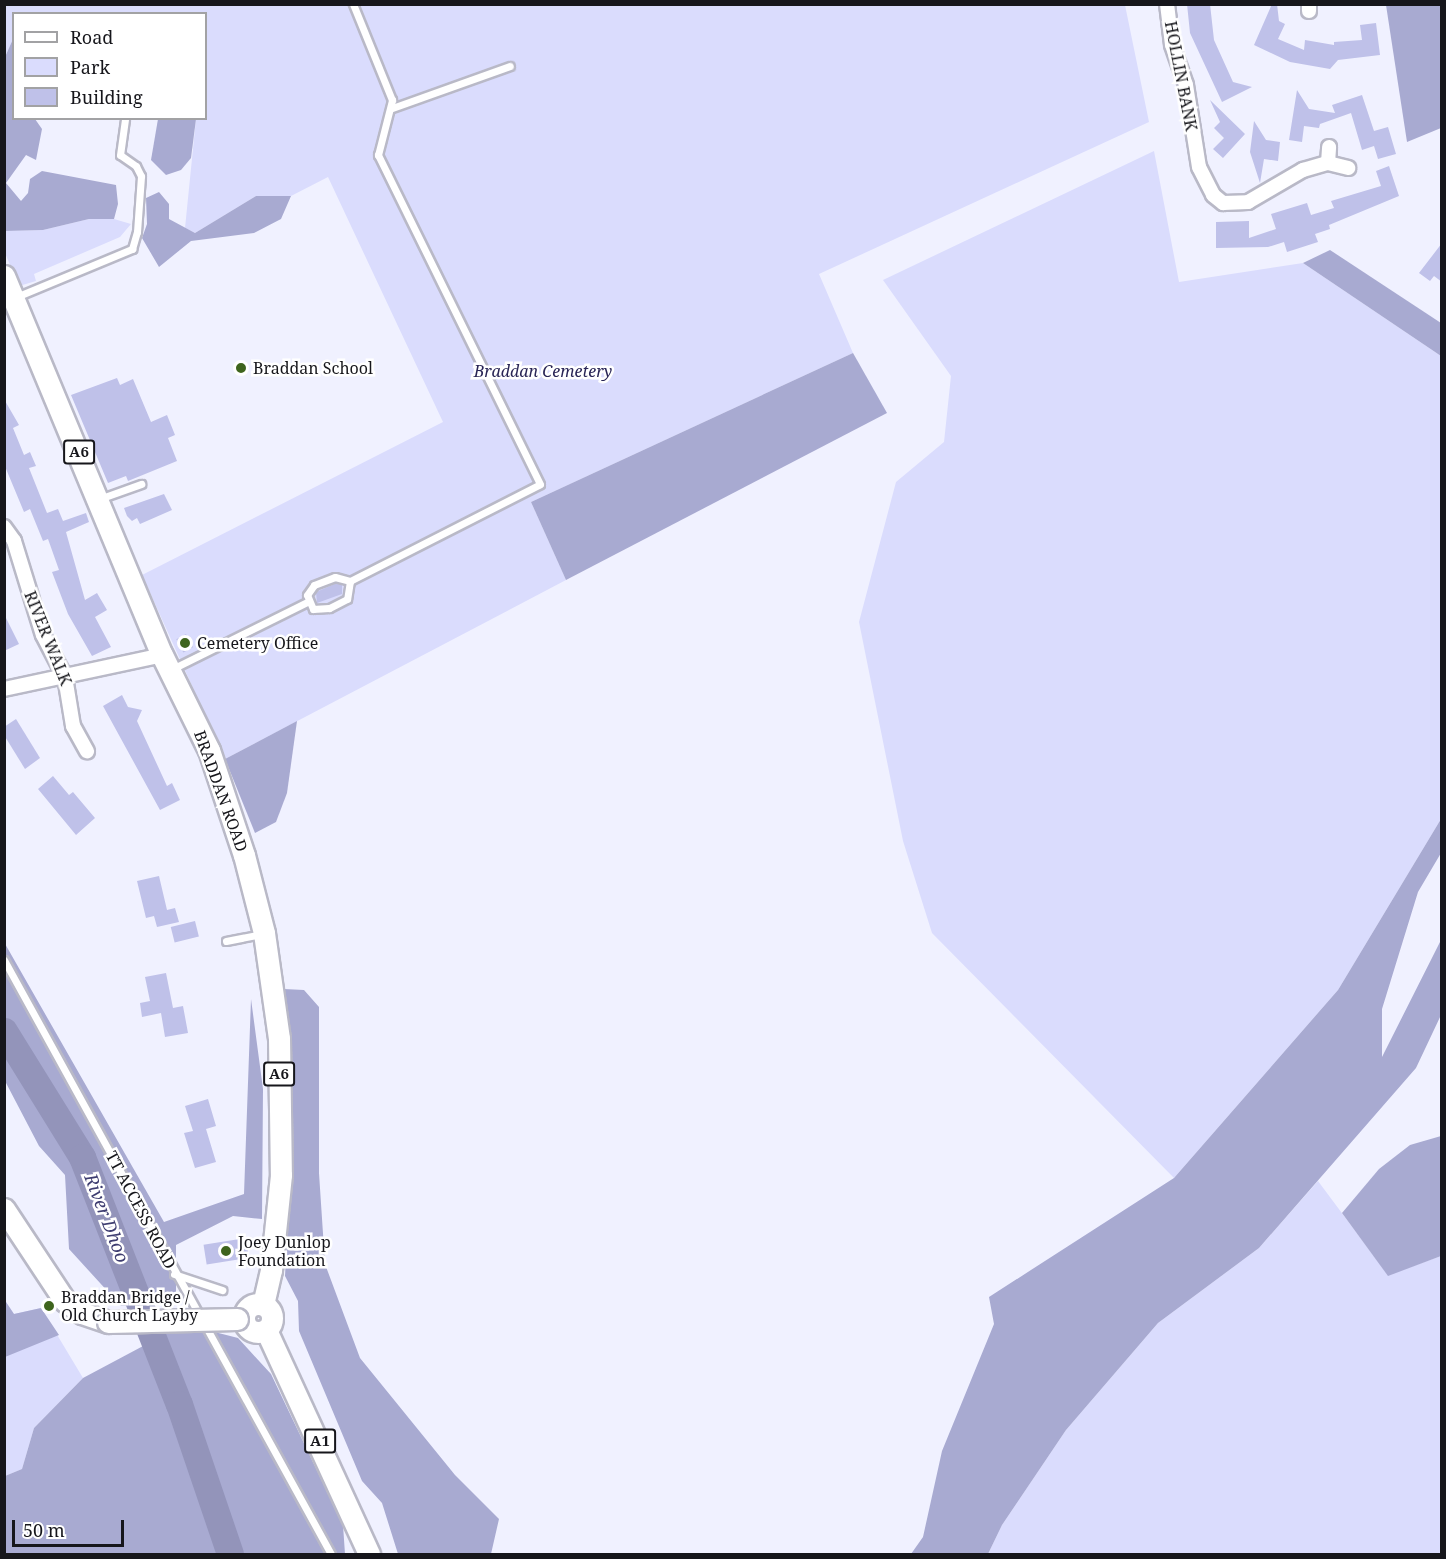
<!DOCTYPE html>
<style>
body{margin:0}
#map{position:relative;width:1446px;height:1559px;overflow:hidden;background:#f0f1ff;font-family:"Noto Serif",serif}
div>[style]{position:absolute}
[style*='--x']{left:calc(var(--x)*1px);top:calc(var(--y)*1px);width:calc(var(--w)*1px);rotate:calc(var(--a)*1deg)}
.green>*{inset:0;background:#dadcfd}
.forest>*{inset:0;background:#a8aad1}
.river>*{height:27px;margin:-13.5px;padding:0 13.5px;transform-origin:13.5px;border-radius:13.5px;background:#9394ba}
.building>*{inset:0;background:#bfc1e9;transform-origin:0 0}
.roads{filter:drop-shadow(2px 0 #b9b9c7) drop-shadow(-2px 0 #b9b9c7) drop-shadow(0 2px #b9b9c7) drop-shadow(0 -2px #b9b9c7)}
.service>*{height:7px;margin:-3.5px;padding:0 3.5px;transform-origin:3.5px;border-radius:3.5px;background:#fff}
.minor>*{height:14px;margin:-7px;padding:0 7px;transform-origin:7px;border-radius:7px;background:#fff}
.trunk>*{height:21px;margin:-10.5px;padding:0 10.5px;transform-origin:10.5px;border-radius:10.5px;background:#fff}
.trunk>.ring{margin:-10.5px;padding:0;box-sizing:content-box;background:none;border:21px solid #fff;border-radius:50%}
.bridges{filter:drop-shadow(2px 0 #b9b9c7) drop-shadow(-2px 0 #b9b9c7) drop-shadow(0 2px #b9b9c7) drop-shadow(0 -2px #b9b9c7)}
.trunk-bridge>*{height:21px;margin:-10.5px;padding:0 10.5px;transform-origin:10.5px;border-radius:10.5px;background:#fff}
.dots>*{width:16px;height:16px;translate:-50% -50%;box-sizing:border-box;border:3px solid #fff;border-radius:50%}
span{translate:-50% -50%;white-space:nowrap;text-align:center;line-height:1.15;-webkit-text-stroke:5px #fff;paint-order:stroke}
.shield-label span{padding:2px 4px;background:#fff;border:2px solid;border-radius:4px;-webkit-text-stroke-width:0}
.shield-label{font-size:15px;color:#16161b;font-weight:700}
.street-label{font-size:16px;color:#16161b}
.poi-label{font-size:16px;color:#16161b}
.left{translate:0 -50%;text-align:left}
.park-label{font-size:16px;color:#292556;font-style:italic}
.water-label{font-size:18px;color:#3e3d70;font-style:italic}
.frame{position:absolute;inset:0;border:6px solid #16161b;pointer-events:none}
.legend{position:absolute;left:12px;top:12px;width:195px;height:108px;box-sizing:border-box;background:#fff;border:2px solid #a2a2a4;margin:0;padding:8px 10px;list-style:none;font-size:18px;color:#16161b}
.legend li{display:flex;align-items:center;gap:12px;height:30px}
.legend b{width:30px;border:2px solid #a2a2a4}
.scale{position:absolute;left:12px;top:1520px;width:112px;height:27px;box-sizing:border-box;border:3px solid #16161b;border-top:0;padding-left:8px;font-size:18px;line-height:21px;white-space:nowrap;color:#16161b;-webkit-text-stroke:4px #fff;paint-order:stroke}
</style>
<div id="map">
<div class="green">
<div style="clip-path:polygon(5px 4px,1125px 5px,1149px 122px,819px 274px,853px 353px,531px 502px,566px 580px,225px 759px,142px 575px,443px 422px,328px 177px,291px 196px,256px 196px,195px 233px,185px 228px,196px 119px,206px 118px,206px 14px,14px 14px,13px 39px,5px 57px)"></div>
<div style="clip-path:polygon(1154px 151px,1179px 282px,1303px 263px,1441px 356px,1441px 819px,1338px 990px,1174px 1178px,932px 933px,903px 841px,859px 622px,896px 482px,944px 442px,951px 376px,883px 280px)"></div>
<div style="clip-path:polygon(89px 219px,114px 219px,131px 224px,120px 237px,34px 274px,36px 281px,19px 286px,5px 253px,4px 231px,43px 230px)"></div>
<div style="clip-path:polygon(1318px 1181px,1388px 1275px,1441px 1256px,1441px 1554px,988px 1554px,1002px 1525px,1066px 1430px,1158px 1323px,1259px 1248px)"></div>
<div style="clip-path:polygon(4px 1299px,14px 1314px,41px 1308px,83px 1378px,34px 1428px,22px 1469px,5px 1476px)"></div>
</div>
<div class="forest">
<div style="clip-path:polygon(1386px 5px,1441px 5px,1441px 128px,1407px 142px)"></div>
<div style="clip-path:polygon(13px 39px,14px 118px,35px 119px,42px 129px,36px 160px,26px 155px,6px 183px,21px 201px,28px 193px,30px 179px,42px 171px,116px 185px,118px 204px,114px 219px,89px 219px,43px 230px,5px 231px,5px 57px)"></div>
<div style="clip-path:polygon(158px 119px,196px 119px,191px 158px,181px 170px,166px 175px,151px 160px)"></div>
<div style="clip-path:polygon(159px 192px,169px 204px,169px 219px,195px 233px,256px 196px,291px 196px,281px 219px,254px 233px,191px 241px,159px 267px,142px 238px,147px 224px,146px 198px)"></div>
<div style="clip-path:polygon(1330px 250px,1441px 323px,1441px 356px,1303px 263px)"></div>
<div style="clip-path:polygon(853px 353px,887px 413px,566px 580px,531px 502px)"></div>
<div style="clip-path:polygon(297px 721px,287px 793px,276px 822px,255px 833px,225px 759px)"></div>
<div style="clip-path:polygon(1441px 819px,1441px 853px,1418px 892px,1382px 1009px,1382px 1057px,1441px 940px,1441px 1015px,1416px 1068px,1259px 1248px,1158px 1323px,1066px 1430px,1002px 1525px,988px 1554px,911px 1554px,923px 1537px,942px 1451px,994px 1324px,989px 1297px,1174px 1178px,1338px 990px)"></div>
<div style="clip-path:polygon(4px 942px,164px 1222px,244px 1194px,251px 999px,263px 1089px,262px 1219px,233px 1216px,176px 1245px,176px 1303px,121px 1306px,69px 1249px,65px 1175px,39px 1146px,5px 1081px)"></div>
<div style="clip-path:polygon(284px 989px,304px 990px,319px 1007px,319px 1173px,325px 1264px,360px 1358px,455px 1475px,499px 1519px,491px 1554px,398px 1554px,382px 1503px,362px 1481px,299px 1331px,298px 1301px,285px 1276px,291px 1161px)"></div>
<div style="clip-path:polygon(1441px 1136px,1441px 1256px,1388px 1276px,1342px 1213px,1379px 1169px,1410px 1145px)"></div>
<div style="clip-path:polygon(4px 1299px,14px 1314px,41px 1308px,59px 1335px,5px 1357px)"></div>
<div style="clip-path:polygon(199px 1328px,238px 1338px,271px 1374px,343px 1525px,345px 1554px,5px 1554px,5px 1476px,22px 1469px,34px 1428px,83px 1378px,175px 1329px)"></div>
</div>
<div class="river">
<div style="--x:4;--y:1031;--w:148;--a:58.2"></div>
<div style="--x:82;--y:1157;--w:265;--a:68.6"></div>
<div style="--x:179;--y:1404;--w:158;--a:71.2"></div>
</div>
<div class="building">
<div style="clip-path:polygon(1187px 4px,1210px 4px,1214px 40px,1233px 82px,1252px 87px,1222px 102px,1190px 33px)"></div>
<div style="clip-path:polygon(1272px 4px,1277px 4px,1279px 21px,1285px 24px,1278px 39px,1304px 50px,1305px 40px,1334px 45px,1334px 42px,1362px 40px,1360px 25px,1376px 23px,1380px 55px,1338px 60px,1330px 69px,1290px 62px,1254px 45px)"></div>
<div style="clip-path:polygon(1297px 90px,1309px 109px,1335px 113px,1332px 105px,1362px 95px,1374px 131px,1388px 127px,1396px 154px,1378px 159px,1374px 146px,1362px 150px,1351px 113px,1320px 124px,1319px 128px,1304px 126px,1302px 142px,1289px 140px)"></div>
<div style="clip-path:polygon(1210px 100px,1245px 134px,1223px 158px,1213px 149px,1224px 138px,1214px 128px,1220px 122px)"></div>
<div style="clip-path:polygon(1254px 121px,1266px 140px,1280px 142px,1278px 161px,1264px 159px,1260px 183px,1250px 152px)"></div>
<div style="clip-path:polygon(1389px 166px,1399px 196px,1329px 225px,1330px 229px,1315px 234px,1318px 242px,1287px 252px,1284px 242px,1268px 247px,1216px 248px,1216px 222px,1249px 221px,1249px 238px,1276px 229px,1271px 214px,1307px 203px,1311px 215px,1334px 208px,1331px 201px,1381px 186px,1376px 171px)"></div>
<div style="clip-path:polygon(1442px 243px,1442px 282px,1434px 276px,1430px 281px,1419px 273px)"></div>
<div style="clip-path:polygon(117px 378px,120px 385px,133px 379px,151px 422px,167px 415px,175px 435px,168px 438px,177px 461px,128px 481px,126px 476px,108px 483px,71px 395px)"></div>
<div style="clip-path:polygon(4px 399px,19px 425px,13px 428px,24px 455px,30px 452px,36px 466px,29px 468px,47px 513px,58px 509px,63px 521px,86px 513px,89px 522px,66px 532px,85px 600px,97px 593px,107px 610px,95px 617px,111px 647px,92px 656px,68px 614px,52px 572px,59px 570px,48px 539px,43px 541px,30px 509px,24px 512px,4px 464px)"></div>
<div style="clip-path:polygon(164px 494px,172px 510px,140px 524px,137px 518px,132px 521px,127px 516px,124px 508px)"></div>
<div style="clip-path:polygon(337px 583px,342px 585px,342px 594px,317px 603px,316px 592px)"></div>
<div style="clip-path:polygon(4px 614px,19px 644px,4px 651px)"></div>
<div style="left:186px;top:634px;width:15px;height:11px;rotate:62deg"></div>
<div style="clip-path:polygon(122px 695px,128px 707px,142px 710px,137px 721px,167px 786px,172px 783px,180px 800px,160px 810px,103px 706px)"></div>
<div style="clip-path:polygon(16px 719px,40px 758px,25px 769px,4px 735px,4px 727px)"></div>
<div style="clip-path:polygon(53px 776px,69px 795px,73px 792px,95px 818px,76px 835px,38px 789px)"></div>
<div style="clip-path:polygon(159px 876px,167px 910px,175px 908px,179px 922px,157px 927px,154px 916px,146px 918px,137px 881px)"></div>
<div style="left:195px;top:921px;width:16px;height:25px;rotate:76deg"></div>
<div style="clip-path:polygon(166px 973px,173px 1008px,183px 1006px,188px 1033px,165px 1037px,161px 1013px,142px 1017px,140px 1003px,150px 1001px,145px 977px)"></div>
<div style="clip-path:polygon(208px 1099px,216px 1126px,206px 1129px,216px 1162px,195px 1168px,184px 1133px,193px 1131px,185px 1106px)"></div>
<div style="left:246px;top:1238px;width:20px;height:43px;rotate:81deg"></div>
</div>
<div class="roads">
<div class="service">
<div style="--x:392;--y:108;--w:125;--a:-19.6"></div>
<div style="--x:16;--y:297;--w:126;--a:-22.5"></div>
<div style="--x:132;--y:249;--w:18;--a:-74"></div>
<div style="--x:137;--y:232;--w:56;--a:-85.9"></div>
<div style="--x:141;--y:176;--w:11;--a:-117"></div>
<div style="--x:136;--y:166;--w:19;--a:-145"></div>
<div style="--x:120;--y:155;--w:37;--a:-82"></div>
<div style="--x:99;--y:499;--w:45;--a:-19.7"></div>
<div style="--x:335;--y:577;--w:16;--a:15"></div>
<div style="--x:350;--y:581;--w:18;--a:99"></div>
<div style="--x:347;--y:599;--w:20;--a:153"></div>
<div style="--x:329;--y:608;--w:16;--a:176"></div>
<div style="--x:313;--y:609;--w:15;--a:-113"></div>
<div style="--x:307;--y:595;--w:12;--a:-55"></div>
<div style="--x:314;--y:585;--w:22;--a:-21"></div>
<div style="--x:350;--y:581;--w:213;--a:-27"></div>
<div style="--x:540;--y:484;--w:367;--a:-116.2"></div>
<div style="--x:378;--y:155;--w:57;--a:-75.7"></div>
<div style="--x:392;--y:100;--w:104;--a:-112.1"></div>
<div style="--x:172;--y:669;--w:151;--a:-26.4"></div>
<div style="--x:226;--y:941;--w:36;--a:-11"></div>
<div style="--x:4;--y:960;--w:678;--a:61.17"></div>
<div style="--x:174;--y:1274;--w:51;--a:18.4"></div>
</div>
<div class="minor">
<div style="--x:1167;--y:4;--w:41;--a:83"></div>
<div style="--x:1172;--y:45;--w:42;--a:70.7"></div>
<div style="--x:1186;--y:85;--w:83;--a:81"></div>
<div style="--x:1199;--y:167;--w:31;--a:63"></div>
<div style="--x:1213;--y:195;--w:13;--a:39"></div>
<div style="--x:1223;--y:203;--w:25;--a:-2"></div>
<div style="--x:1248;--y:202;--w:64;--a:-30.2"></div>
<div style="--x:1303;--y:170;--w:26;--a:-16"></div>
<div style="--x:1328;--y:163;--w:21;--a:14"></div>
<div style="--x:1309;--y:4;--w:7;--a:90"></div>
<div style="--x:1328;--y:163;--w:16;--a:-86"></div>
<div style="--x:4;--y:527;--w:17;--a:54"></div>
<div style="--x:14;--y:541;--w:98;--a:72.9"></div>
<div style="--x:43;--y:635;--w:47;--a:62.4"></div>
<div style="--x:65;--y:677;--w:50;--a:80.7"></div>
<div style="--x:73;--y:726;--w:29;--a:61"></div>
<div style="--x:4;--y:689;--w:162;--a:-12.1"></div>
</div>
<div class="trunk">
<div style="--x:4;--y:276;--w:411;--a:67.4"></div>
<div style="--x:162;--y:655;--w:106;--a:63.7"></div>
<div style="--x:209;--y:750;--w:111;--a:71.6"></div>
<div style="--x:244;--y:855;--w:81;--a:75.6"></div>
<div style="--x:264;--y:933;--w:106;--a:81.9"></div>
<div style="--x:279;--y:1038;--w:137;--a:89.2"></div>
<div style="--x:281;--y:1175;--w:96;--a:96"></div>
<div style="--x:271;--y:1270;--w:35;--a:103"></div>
<div style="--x:4;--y:1209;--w:110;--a:56.5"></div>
<div style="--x:65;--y:1301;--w:21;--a:35"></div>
<div style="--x:82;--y:1313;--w:28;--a:19"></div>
<div class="ring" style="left:244px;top:1304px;width:7px;height:7px"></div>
<div style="--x:266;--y:1330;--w:247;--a:65.3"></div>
</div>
</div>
<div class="bridges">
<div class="trunk-bridge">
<div style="--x:108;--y:1322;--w:129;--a:-1.3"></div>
</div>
</div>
<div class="dots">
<div style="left:241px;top:368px;background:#3e641d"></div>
<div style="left:185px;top:643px;background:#3e641d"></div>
<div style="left:226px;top:1251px;background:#3e641d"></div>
<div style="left:49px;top:1306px;background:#3e641d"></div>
</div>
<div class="shield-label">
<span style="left:79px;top:452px">A6</span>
<span style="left:279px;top:1074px">A6</span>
<span style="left:320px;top:1441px">A1</span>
</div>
<div class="street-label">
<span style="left:1181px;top:76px;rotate:79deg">HOLLIN BANK</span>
<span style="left:48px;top:638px;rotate:68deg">RIVER WALK</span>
<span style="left:221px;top:791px;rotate:70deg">BRADDAN ROAD</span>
<span style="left:141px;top:1210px;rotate:62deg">TT ACCESS ROAD</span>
</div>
<div class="poi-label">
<span class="left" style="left:253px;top:368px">Braddan School</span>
<span class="left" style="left:197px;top:643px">Cemetery Office</span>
<span class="left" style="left:238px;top:1251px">Joey Dunlop<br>Foundation</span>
<span class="left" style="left:61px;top:1306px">Braddan Bridge /<br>Old Church Layby</span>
</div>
<div class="park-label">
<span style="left:543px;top:371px">Braddan Cemetery</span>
</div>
<div class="water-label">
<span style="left:107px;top:1218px;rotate:69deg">River Dhoo</span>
</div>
<div class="frame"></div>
<ul class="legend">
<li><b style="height:8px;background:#fff"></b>Road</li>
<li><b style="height:16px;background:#dadcfd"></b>Park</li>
<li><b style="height:16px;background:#bfc1e9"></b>Building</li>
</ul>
<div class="scale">50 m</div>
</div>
